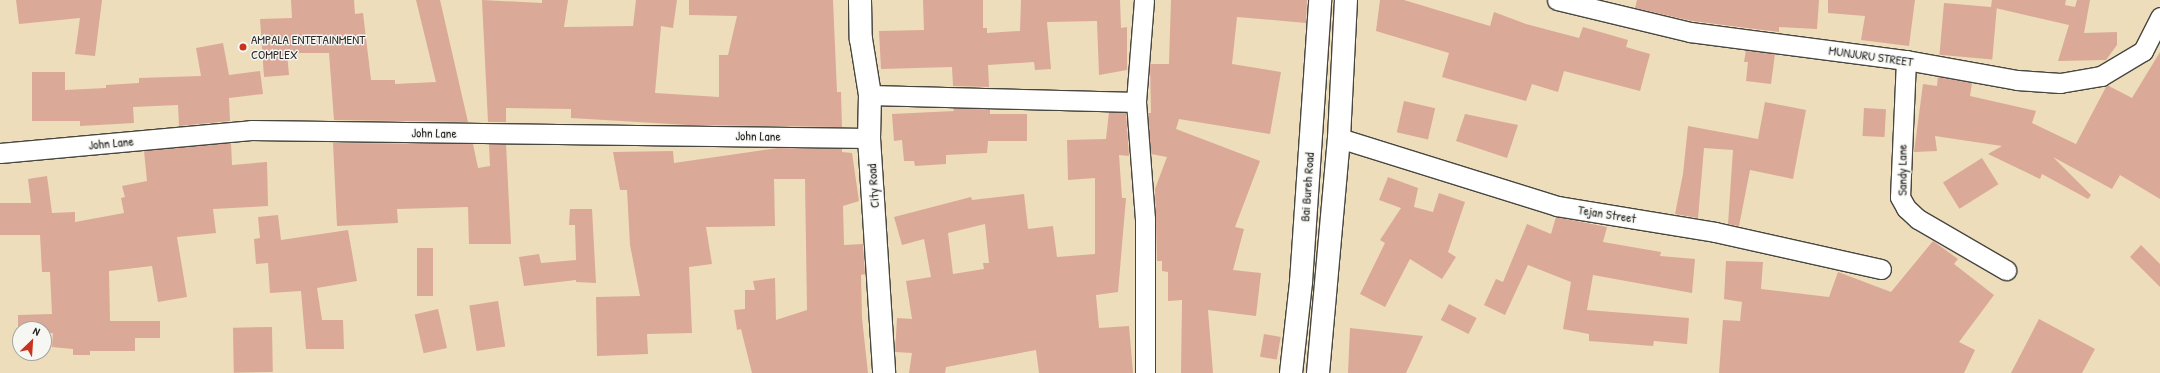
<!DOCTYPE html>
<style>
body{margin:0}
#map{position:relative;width:2160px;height:373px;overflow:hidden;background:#edddba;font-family:"Patrick Hand",sans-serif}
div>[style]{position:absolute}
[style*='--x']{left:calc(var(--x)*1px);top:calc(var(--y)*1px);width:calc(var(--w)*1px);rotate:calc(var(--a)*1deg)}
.building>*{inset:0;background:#dba998;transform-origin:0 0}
.roads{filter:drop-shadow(1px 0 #484640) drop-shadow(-1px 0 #484640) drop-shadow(0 1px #484640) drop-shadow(0 -1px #484640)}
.street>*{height:19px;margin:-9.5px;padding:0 9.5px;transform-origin:9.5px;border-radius:9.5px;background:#fff}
.secondary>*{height:22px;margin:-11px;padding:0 11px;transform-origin:11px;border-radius:11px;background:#fff}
.highway>*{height:22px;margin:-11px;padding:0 11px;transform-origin:11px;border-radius:11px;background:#fff}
.dots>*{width:11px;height:11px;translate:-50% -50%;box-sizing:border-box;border:2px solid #f6f6f2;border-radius:50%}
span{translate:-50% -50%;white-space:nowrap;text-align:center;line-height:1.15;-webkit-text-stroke:3px #f6f6f2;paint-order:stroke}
.poi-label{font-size:13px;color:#2b2b2b}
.left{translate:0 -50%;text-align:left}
.street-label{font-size:13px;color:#2b2b2b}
.north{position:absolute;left:12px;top:321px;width:40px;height:40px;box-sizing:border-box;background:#f6f6f2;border:1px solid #a5a5a2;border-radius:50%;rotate:25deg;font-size:11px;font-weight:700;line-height:16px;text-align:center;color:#2b2b2b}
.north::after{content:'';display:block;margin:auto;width:14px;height:18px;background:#c8321e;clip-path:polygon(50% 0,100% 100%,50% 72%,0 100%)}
</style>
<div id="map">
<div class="building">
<div style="clip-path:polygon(16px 0,102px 0,95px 56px,75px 54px,80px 18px,19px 24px)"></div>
<div style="clip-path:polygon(291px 0,354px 0,355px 14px,363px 13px,371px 80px,395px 80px,395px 84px,436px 82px,416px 0,440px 0,468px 122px,334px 120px,329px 53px,287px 53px,289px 75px,264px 77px,260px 19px,292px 18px)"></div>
<div style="clip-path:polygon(482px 0,542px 3px,542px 0,568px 0,564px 27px,633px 26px,636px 0,677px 0,673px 28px,661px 26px,655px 93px,719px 97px,719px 55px,728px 55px,737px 16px,689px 15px,689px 0,833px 0,837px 92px,841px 92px,842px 127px,688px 125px,571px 118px,571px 109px,506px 108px,506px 122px,488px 122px)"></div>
<div style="clip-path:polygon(923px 0,983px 0,983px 28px,987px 28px,987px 33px,1020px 31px,1021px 0,1120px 0,1121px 28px,1127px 27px,1127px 70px,1099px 75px,1097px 21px,1047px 22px,1051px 69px,1035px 70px,1034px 62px,988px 65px,989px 87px,953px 86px,952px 67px,881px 69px,879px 31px,924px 30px)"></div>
<div style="clip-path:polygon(1171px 0,1307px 0,1306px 23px,1237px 17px,1232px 64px,1281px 72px,1270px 134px,1179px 119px,1176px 129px,1260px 161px,1235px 227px,1244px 229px,1233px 270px,1261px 273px,1256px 316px,1208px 310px,1213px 373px,1181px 373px,1182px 300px,1168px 301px,1168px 272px,1162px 271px,1162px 261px,1157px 261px,1155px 189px,1167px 157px,1151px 154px,1148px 113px,1151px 113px,1150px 64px,1169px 64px)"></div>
<div style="clip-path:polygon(1380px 0,1404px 0,1490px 26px,1494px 12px,1526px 24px,1579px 38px,1583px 27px,1628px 40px,1626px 47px,1650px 54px,1640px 91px,1564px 71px,1558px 92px,1532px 84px,1526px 101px,1442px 77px,1449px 53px,1376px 31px)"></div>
<div style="clip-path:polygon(1637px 0,1819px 0,1817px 29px,1779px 27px,1779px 32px,1692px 21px,1635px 8px)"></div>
<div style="clip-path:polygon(1828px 0,1915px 0,1909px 46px,1861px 40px,1865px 16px,1828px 13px)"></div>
<div style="clip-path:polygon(1992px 0,2066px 0,2065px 5px,2075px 7px,2077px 0,2090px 0,2084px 33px,2117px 32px,2117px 45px,2106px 60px,2058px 61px,2069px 25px,1991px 7px)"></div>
<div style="left:1944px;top:3px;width:53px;height:52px;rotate:5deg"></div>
<div style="clip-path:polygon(223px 43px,229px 75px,260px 71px,263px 94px,229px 98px,230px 121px,179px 126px,178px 105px,133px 107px,134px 123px,80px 126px,80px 121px,32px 121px,32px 72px,65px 72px,65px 90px,106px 88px,106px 85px,139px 83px,139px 78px,201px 76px,196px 48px)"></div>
<div style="clip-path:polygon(1746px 50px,1775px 54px,1771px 84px,1746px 81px,1748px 62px,1744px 62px)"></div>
<div style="clip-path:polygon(2160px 52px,2160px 199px,2120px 175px,2112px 189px,2053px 157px,2091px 195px,2088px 199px,2042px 174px,2040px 179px,1988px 154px,2002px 146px,1935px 136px,1937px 151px,1914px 152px,1923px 84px,1937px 86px,1938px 77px,1972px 83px,1970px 96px,2036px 111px,2032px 123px,2076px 144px,2107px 85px,2132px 98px)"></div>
<div style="left:1404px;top:101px;width:32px;height:32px;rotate:13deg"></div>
<div style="clip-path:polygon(1765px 102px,1806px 110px,1793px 179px,1750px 170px,1739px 226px,1728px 224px,1733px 150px,1704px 148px,1698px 218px,1675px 214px,1683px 174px,1688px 126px,1758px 139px)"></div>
<div style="clip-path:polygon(953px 108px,990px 109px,990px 114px,1027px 114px,1027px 141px,988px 141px,987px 153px,946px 155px,946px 164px,915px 166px,914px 161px,904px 161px,902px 140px,894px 141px,892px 114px,954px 111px)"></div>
<div style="left:1864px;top:108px;width:22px;height:28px;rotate:3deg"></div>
<div style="clip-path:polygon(evenodd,1109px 112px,1126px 113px,1129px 156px,1119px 155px,1122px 198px,1126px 198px,1118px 292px,1096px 295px,1099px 328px,1129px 326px,1133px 373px,1039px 373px,1036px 350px,946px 367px,945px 373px,909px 373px,912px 353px,895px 352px,897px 318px,912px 319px,906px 281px,931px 277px,924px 239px,902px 245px,894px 217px,971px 197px,972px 200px,1024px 194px,1028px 229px,1053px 226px,1057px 257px,1095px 254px,1095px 178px,1068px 180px,1067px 140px,1106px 139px,1109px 112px,985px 224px,989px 263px,983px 263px,984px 269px,953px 274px,948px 233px,985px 224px)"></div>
<div style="clip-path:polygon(1465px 114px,1518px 125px,1507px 158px,1456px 141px)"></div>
<div style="clip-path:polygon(231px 143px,232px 165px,267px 162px,268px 206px,213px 209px,216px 233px,177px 237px,187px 297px,158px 302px,152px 266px,109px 271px,110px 321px,160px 321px,160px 338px,135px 338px,135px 351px,90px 351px,90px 355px,73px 355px,73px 349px,52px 347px,53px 333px,44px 333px,44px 329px,18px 331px,18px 315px,52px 314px,50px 272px,42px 272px,40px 235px,0 235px,0 203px,31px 203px,28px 179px,47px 176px,52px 213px,75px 212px,75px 222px,124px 213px,121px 198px,125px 197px,122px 186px,147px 181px,144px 151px)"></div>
<div style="clip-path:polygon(333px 143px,473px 144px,478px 168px,490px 166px,489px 144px,506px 144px,511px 244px,469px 244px,468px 207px,397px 209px,398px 223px,337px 226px)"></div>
<div style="clip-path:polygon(778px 148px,842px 149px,842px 152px,852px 153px,859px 201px,843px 206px,844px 245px,863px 244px,865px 274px,861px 275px,862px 318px,868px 373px,752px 373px,741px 329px,737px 330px,734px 310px,745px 309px,745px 290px,755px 290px,753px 281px,775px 278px,776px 320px,807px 310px,805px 179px,774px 179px,775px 226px,706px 227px,712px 264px,689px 267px,692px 333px,647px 334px,648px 354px,597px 356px,596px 297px,640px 296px,630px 245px,627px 190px,620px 190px,613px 152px,673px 151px,674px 163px)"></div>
<div style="left:1982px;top:158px;width:31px;height:46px;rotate:58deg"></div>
<div style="clip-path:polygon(1388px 177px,1418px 188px,1414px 207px,1433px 212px,1439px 193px,1465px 202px,1448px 252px,1456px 257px,1442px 279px,1410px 259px,1385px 307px,1360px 294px,1385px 243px,1380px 240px,1401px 208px,1379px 200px)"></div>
<div style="clip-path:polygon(570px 209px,592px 209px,596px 283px,576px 282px,576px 280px,524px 286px,519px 257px,539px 254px,541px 263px,576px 260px,575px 225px,569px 225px)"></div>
<div style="clip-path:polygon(278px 215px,281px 240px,348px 230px,357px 281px,317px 288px,322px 320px,343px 320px,344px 349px,306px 349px,301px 291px,270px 293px,268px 263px,256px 264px,254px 239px,260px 238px,258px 217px)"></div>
<div style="clip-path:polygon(1556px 217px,1607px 227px,1603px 242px,1661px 252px,1660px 256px,1695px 259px,1692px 293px,1593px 275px,1587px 310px,1689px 318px,1687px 344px,1654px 341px,1653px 346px,1589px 341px,1589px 334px,1563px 329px,1571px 282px,1528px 265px,1505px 315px,1484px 305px,1496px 279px,1503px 282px,1527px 224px,1551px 234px)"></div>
<div style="clip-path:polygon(1933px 241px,1958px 259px,1954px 264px,1994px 295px,1959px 342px,1975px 350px,1964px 373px,1719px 373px,1723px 320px,1740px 321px,1742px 302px,1724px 299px,1726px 261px,1763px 262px,1761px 289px,1829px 297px,1838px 272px,1891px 292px)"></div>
<div style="clip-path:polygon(2141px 245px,2160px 264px,2160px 287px,2130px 257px)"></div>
<div style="left:417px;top:248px;width:16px;height:48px"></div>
<div style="left:498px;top:301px;width:46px;height:29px;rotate:81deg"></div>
<div style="left:1449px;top:304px;width:31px;height:18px;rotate:27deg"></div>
<div style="left:438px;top:309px;width:40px;height:24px;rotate:77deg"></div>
<div style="clip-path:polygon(2039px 319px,2095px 349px,2082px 373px,2011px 373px)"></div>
<div style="left:272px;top:327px;width:45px;height:39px;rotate:89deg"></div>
<div style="clip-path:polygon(1350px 328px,1423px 336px,1406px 373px,1348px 373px)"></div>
<div style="left:1264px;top:334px;width:17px;height:23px;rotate:10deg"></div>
</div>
<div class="roads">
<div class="street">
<div style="--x:1144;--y:0;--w:102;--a:94.5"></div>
<div style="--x:1136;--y:102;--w:117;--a:85.6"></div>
<div style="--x:1145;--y:219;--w:154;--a:90"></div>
<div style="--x:1557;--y:0;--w:137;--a:13.5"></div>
<div style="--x:1690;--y:32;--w:218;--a:7.4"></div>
<div style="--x:1906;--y:60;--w:113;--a:10.2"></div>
<div style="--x:2017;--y:80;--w:43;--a:4"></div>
<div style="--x:2060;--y:83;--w:42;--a:-9.7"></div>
<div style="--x:2101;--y:76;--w:49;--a:-30.8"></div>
<div style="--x:2143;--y:51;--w:38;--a:-63"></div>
<div style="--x:1906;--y:60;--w:137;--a:92.5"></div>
<div style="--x:1900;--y:197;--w:13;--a:61"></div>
<div style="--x:1906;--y:208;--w:16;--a:43"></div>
<div style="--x:1918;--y:219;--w:102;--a:30.1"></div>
<div style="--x:870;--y:95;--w:266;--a:1.5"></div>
<div style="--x:1339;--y:138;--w:228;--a:17.3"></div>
<div style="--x:1557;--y:206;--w:160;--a:9.3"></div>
<div style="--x:1715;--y:232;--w:170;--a:12.6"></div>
<div style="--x:0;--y:153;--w:252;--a:-5.2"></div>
<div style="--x:251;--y:130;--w:618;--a:0.74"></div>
</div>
<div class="secondary">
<div style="--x:860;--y:0;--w:39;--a:89"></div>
<div style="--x:861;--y:39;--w:57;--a:80.9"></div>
<div style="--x:870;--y:95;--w:43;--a:91.3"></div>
<div style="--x:869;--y:138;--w:235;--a:86.3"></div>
</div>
<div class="highway">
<div style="--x:1291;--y:373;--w:92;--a:-83.7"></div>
<div style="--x:1301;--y:282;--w:283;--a:-86.1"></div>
<div style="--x:1318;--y:373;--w:236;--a:-84.9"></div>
<div style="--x:1339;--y:138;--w:138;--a:-87.1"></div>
</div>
</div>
<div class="dots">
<div style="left:243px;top:47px;background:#c8321e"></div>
</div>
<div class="poi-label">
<span class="left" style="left:251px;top:47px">AMPALA ENTETAINMENT<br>COMPLEX</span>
</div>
<div class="street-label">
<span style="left:1871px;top:56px;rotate:8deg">MUNJURU STREET</span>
<span style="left:434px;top:133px;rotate:1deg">John Lane</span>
<span style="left:758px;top:136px;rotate:1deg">John Lane</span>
<span style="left:111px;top:143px;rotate:-5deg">John Lane</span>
<span style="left:1902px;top:170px;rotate:-90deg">Sandy Lane</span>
<span style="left:873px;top:186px;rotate:-94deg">City Road</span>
<span style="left:1307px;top:187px;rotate:-86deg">Bai Bureh Road</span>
<span style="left:1607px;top:214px;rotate:9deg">Tejan Street</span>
</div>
<div class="north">N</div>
</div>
